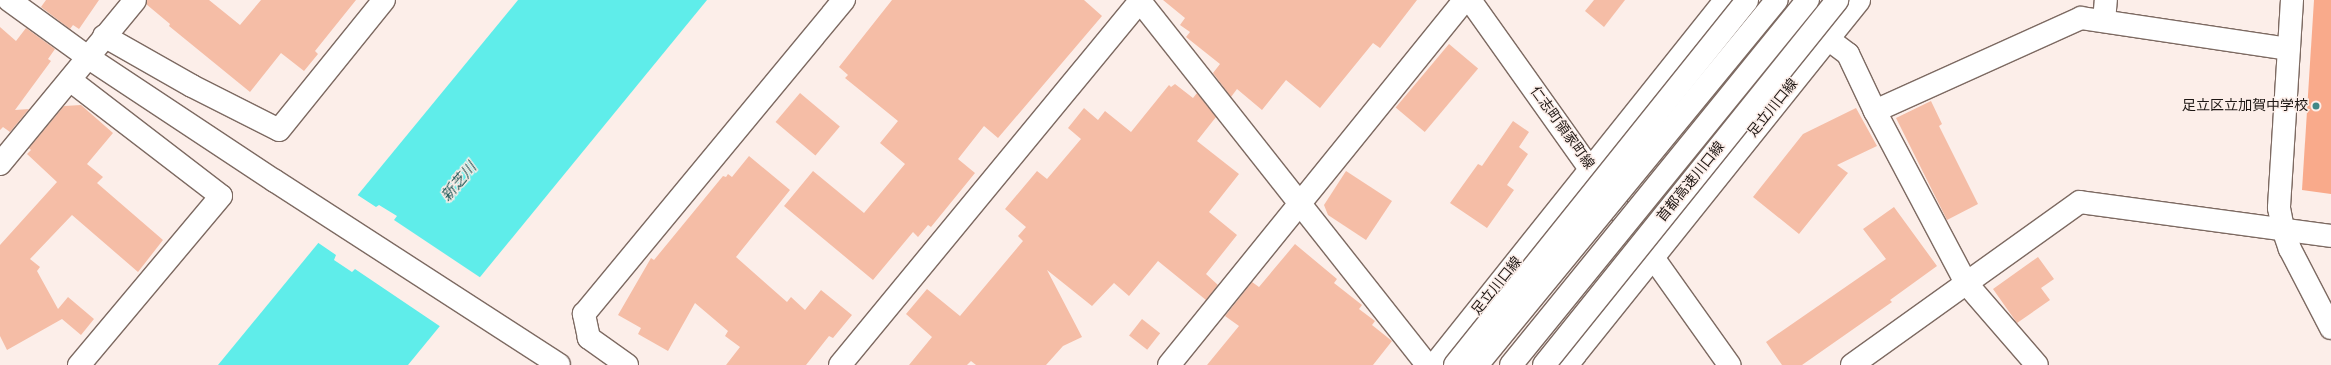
<!DOCTYPE html>
<meta charset="utf-8">
<style>
body{margin:0}
#map{position:relative;width:2331px;height:365px;overflow:hidden;background:#fceee9;font-family:Karla,"Noto Sans JP",sans-serif}
div>[style]{position:absolute}
[style*='--x']{left:calc(var(--x)*1px);top:calc(var(--y)*1px);width:calc(var(--w)*1px);rotate:calc(var(--a)*1deg)}
.green>*{inset:0;background:#f9aa8b}
.water>*{inset:0;background:#5fedea}
.pier>*{inset:0;background:#fceee9}
.building>*{inset:0;background:#f5bda6;transform-origin:0 0}
.roads{filter:drop-shadow(1px 0 #7d6a62) drop-shadow(-1px 0 #7d6a62) drop-shadow(0 1px #7d6a62) drop-shadow(0 -1px #7d6a62)}
.street>*{height:22px;margin:-11px;padding:0 11px;transform-origin:11px;border-radius:11px;background:#fff}
.secondary>*{height:22px;margin:-11px;padding:0 11px;transform-origin:11px;border-radius:11px;background:#fff}
.bridges{filter:drop-shadow(1px 0 #7d6a62) drop-shadow(-1px 0 #7d6a62) drop-shadow(0 1px #7d6a62) drop-shadow(0 -1px #7d6a62)}
.highway-bridge>*{height:22px;margin:-11px;padding:0 11px;transform-origin:11px;border-radius:11px;background:#fff}
.dots>*{width:11px;height:11px;translate:-50% -50%;box-sizing:border-box;border:2px solid #fceee9;border-radius:50%}
span{translate:-50% -50%;white-space:nowrap;text-align:center;line-height:1.15;-webkit-text-stroke:3px #fceee9;paint-order:stroke}
.poi-label{font-size:14px;color:#1e1714}
.right{translate:-100% -50%;text-align:right}
.street-label{font-size:14px;color:#1e1714}
.water-label{font-size:15px;color:#1f5a59;font-style:italic}
</style>
<div id="map">
<div class="green">
<div style="clip-path:polygon(2314px 0,2331px 0,2331px 194px,2302px 190px)"></div>
</div>
<div class="water">
<div style="clip-path:polygon(518px 0,707px 0,408px 365px,218px 365px)"></div>
</div>
<div class="pier">
<div style="clip-path:polygon(356px 194px,376px 207px,379px 205px,397px 216px,394px 220px,481px 278px,441px 327px,355px 269px,352px 272px,334px 260px,336px 255px,317px 242px)"></div>
</div>
<div class="building">
<div style="clip-path:polygon(46px 0,99px 0,79px 29px,73px 25px,70px 29px,41px 7px)"></div>
<div style="clip-path:polygon(147px 0,209px 0,240px 25px,261px 0,356px 0,315px 51px,318px 54px,304px 71px,281px 53px,250px 92px,169px 26px,170px 24px,146px 4px)"></div>
<div style="clip-path:polygon(892px 0,1084px 0,1102px 16px,998px 138px,984px 126px,958px 159px,975px 173px,931px 227px,928px 225px,918px 237px,913px 232px,873px 280px,784px 206px,813px 171px,864px 213px,905px 164px,880px 143px,898px 121px,845px 78px,848px 75px,839px 67px)"></div>
<div style="clip-path:polygon(1163px 0,1417px 0,1380px 48px,1373px 43px,1320px 108px,1286px 80px,1262px 110px,1237px 89px,1231px 97px,1213px 73px,1220px 64px,1186px 37px,1190px 32px,1180px 25px,1185px 18px)"></div>
<div style="clip-path:polygon(1594px 0,1625px 0,1604px 27px,1585px 11px)"></div>
<div style="clip-path:polygon(0 27px,16px 41px,26px 28px,55px 49px,48px 59px,51px 61px,15px 110px,29px 109px,10px 132px,3px 127px,0 130px)"></div>
<div style="left:1449px;top:44px;width:38px;height:83px;rotate:40deg"></div>
<div style="clip-path:polygon(1175px 84px,1193px 98px,1197px 93px,1216px 117px,1197px 141px,1239px 174px,1209px 212px,1237px 235px,1206px 274px,1218px 285px,1206px 300px,1158px 261px,1129px 296px,1114px 283px,1092px 306px,1047px 270px,1082px 337px,1063px 346px,1046px 365px,976px 365px,971px 361px,967px 365px,909px 365px,932px 337px,906px 314px,927px 289px,960px 316px,1023px 241px,1018px 236px,1026px 227px,1005px 209px,1037px 171px,1047px 179px,1081px 139px,1068px 128px,1084px 108px,1098px 120px,1105px 111px,1131px 132px,1169px 85px,1171px 87px)"></div>
<div style="left:800px;top:93px;width:52px;height:38px;rotate:40deg"></div>
<div style="clip-path:polygon(1931px 101px,1942px 124px,1939px 126px,1978px 204px,1947px 220px,1896px 118px)"></div>
<div style="clip-path:polygon(81px 105px,113px 133px,87px 164px,103px 177px,97px 183px,163px 240px,138px 272px,72px 215px,30px 259px,40px 267px,37px 271px,58px 309px,68px 297px,94px 319px,81px 335px,62px 319px,7px 350px,0 336px,0 245px,57px 182px,27px 154px,31px 150px,29px 148px,64px 106px)"></div>
<div style="clip-path:polygon(1856px 108px,1877px 146px,1837px 165px,1848px 173px,1799px 234px,1753px 197px,1803px 134px)"></div>
<div style="clip-path:polygon(1513px 121px,1529px 132px,1519px 147px,1528px 154px,1507px 185px,1514px 190px,1487px 228px,1450px 203px,1478px 164px,1482px 166px)"></div>
<div style="clip-path:polygon(749px 156px,790px 190px,736px 257px,787px 302px,791px 297px,805px 310px,821px 290px,852px 315px,833px 338px,829px 336px,806px 365px,726px 365px,740px 347px,725px 336px,728px 331px,695px 303px,668px 351px,638px 334px,641px 328px,618px 315px,651px 258px,654px 260px,723px 176px,726px 177px,728px 174px,732px 177px)"></div>
<div style="clip-path:polygon(1346px 171px,1392px 201px,1366px 240px,1328px 215px,1324px 205px)"></div>
<div style="clip-path:polygon(1894px 207px,1937px 266px,1890px 300px,1892px 302px,1802px 365px,1782px 365px,1766px 342px,1886px 259px,1863px 229px)"></div>
<div style="clip-path:polygon(1295px 244px,1337px 279px,1334px 283px,1362px 305px,1359px 309px,1375px 321px,1372px 325px,1392px 341px,1373px 365px,1207px 365px,1239px 326px,1225px 316px,1252px 282px,1259px 287px)"></div>
<div style="clip-path:polygon(2038px 257px,2054px 279px,2041px 288px,2050px 300px,2017px 323px,1993px 289px)"></div>
<div style="left:1142px;top:319px;width:23px;height:21px;rotate:38deg"></div>
</div>
<div class="roads">
<div class="street">
<div style="--x:1139;--y:0;--w:465;--a:51.7"></div>
<div style="--x:2292;--y:0;--w:208;--a:93.6"></div>
<div style="--x:2279;--y:208;--w:21;--a:79"></div>
<div style="--x:2283;--y:229;--w:21;--a:71"></div>
<div style="--x:2290;--y:249;--w:89;--a:62.6"></div>
<div style="--x:2104;--y:21;--w:21;--a:-85"></div>
<div style="--x:104;--y:36;--w:101;--a:29.6"></div>
<div style="--x:192;--y:86;--w:97;--a:26.8"></div>
<div style="--x:279;--y:130;--w:167;--a:-51.1"></div>
<div style="--x:1828;--y:39;--w:25;--a:37"></div>
<div style="--x:1848;--y:54;--w:63;--a:64.7"></div>
<div style="--x:1875;--y:111;--w:195;--a:62.1"></div>
<div style="--x:1966;--y:283;--w:108;--a:49.1"></div>
<div style="--x:70;--y:80;--w:190;--a:37.5"></div>
<div style="--x:221;--y:196;--w:221;--a:130"></div>
<div style="--x:1875;--y:111;--w:226;--a:-24.3"></div>
<div style="--x:2081;--y:18;--w:210;--a:8.5"></div>
<div style="--x:0;--y:164;--w:212;--a:-50.5"></div>
<div style="--x:627;--y:365;--w:47;--a:-144.6"></div>
<div style="--x:589;--y:338;--w:25;--a:-102"></div>
<div style="--x:584;--y:314;--w:408;--a:-50.4"></div>
<div style="--x:840;--y:365;--w:473;--a:-50.5"></div>
<div style="--x:1169;--y:365;--w:470;--a:-51"></div>
<div style="--x:1852;--y:365;--w:280;--a:-35.6"></div>
<div style="--x:2080;--y:202;--w:253;--a:7.7"></div>
</div>
<div class="secondary">
<div style="--x:9;--y:0;--w:99;--a:35.9"></div>
<div style="--x:89;--y:58;--w:223;--a:33.5"></div>
<div style="--x:275;--y:181;--w:338;--a:32.9"></div>
<div style="--x:1470;--y:0;--w:448;--a:54.6"></div>
<div style="--x:1434;--y:365;--w:467;--a:-51.4"></div>
<div style="--x:1567;--y:365;--w:467;--a:-51.3"></div>
</div>
</div>
<div class="bridges">
<div class="highway-bridge">
<div style="--x:1455;--y:365;--w:467;--a:-51.3"></div>
<div style="--x:1477;--y:365;--w:472;--a:-50.6"></div>
<div style="--x:1511;--y:365;--w:471;--a:-50.9"></div>
<div style="--x:1544;--y:365;--w:468;--a:-51.2"></div>
</div>
</div>
<div class="dots">
<div style="left:2316px;top:106px;background:#408887"></div>
</div>
<div class="poi-label">
<span class="right" style="left:2308px;top:106px">足立区立加賀中学校</span>
</div>
<div class="street-label">
<span style="left:1773px;top:108px;rotate:-51deg">足立川口線</span>
<span style="left:1562px;top:128px;rotate:54deg">仁志町領家町線</span>
<span style="left:1691px;top:182px;rotate:-51deg">首都高速川口線</span>
<span style="left:1497px;top:286px;rotate:-51deg">足立川口線</span>
</div>
<div class="water-label">
<span style="left:459px;top:182px;rotate:-50deg">新芝川</span>
</div>
</div>
